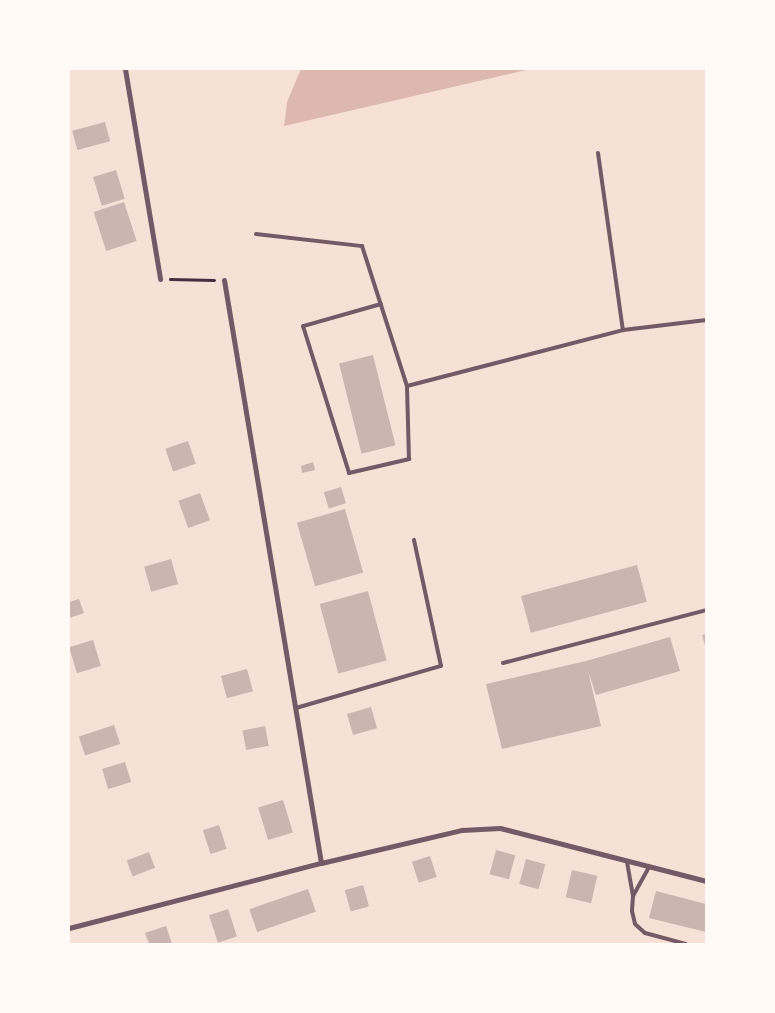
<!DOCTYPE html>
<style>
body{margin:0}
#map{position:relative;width:775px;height:1013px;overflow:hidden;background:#f7e1d7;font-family:Montserrat,sans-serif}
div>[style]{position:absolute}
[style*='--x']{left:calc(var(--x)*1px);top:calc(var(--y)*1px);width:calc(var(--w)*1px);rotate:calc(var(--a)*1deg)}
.water>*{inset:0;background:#dcb8b0}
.building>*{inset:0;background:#ccb4b1;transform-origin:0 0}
.path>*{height:3px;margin:-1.5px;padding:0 1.5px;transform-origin:1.5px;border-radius:1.5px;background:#4a2c40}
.service>*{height:4px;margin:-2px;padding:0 2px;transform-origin:2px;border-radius:2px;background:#755966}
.minor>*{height:5px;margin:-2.5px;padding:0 2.5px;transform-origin:2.5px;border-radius:2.5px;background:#755966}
span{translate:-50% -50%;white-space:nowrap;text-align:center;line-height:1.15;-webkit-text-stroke:4px #fffaf5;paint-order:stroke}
.frame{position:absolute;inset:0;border:70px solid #fffaf5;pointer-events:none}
</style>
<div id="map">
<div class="water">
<div style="clip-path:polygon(301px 69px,531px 69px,284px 126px,287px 102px)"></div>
</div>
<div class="building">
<div style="left:105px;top:122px;width:20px;height:34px;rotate:75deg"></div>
<div style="left:116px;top:170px;width:30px;height:24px;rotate:73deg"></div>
<div style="left:124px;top:202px;width:41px;height:32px;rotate:72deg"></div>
<div style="left:373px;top:355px;width:93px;height:35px;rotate:76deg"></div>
<div style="left:188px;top:441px;width:24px;height:24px;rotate:71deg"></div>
<div style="clip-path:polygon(313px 462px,315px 470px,302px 473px,301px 466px)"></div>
<div style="left:341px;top:487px;width:17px;height:18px;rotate:73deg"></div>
<div style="left:200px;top:493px;width:29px;height:23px;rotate:70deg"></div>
<div style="left:345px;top:509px;width:66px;height:50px;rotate:74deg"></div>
<div style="left:171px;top:559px;width:26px;height:28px;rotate:74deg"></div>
<div style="left:637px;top:565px;width:38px;height:120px;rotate:75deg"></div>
<div style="left:368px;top:591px;width:72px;height:50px;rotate:75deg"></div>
<div style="clip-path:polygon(79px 599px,84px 613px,69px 618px,69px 602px)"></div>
<div style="clip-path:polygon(706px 634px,706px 649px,702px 635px)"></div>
<div style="clip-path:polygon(670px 637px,680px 671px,596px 695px,588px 671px,601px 726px,502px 749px,486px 684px,586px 661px)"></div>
<div style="left:93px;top:640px;width:27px;height:25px;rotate:73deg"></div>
<div style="left:247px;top:669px;width:23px;height:27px;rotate:75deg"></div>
<div style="left:371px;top:707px;width:22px;height:25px;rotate:74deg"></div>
<div style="left:114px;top:725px;width:20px;height:37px;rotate:72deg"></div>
<div style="left:265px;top:726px;width:20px;height:23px;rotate:79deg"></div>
<div style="left:125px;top:762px;width:21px;height:24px;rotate:73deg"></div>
<div style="left:283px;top:800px;width:34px;height:26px;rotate:73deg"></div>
<div style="left:219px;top:825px;width:25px;height:17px;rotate:72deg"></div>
<div style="left:496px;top:850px;width:20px;height:25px;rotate:15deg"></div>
<div style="left:149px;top:852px;width:17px;height:24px;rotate:69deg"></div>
<div style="left:430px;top:856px;width:22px;height:19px;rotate:72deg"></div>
<div style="left:526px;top:859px;width:20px;height:26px;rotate:15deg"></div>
<div style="left:572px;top:870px;width:26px;height:28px;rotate:13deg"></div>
<div style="left:363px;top:885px;width:22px;height:19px;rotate:74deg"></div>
<div style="left:308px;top:889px;width:24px;height:62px;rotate:71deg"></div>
<div style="clip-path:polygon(656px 891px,706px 904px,706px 932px,649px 918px)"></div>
<div style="left:228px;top:909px;width:29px;height:20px;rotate:72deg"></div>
<div style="clip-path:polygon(166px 926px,172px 944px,149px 944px,145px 933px)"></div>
</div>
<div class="path">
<div style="--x:170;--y:279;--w:44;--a:1.3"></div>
</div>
<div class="service">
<div style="--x:598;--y:153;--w:179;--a:82"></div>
<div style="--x:256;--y:234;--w:107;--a:6.5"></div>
<div style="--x:362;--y:246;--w:147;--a:72.2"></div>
<div style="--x:407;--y:386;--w:223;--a:-14.5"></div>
<div style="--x:623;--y:330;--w:84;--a:-6.9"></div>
<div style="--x:381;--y:304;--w:81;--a:164.2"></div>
<div style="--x:303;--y:326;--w:154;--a:72.6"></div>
<div style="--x:349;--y:473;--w:62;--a:-13.1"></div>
<div style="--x:409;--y:459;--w:73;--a:-91.6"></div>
<div style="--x:503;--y:663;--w:210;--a:-14.6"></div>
<div style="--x:296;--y:708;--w:151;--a:-16.2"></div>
<div style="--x:441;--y:666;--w:129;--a:-102.1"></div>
<div style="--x:627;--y:862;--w:35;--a:80"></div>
<div style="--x:633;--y:896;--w:33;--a:-61"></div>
<div style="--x:633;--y:896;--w:15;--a:94"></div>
<div style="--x:632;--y:911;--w:13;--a:77"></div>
<div style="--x:635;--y:924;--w:13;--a:42"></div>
<div style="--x:645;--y:933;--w:42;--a:15"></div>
</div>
<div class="minor">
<div style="--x:125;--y:69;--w:213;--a:80.5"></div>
<div style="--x:224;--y:280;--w:591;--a:80.55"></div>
<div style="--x:69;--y:928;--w:260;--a:-14.5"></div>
<div style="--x:321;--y:863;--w:145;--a:-13.2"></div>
<div style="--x:462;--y:830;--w:38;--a:-3"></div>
<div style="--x:500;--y:828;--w:213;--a:14.4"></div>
</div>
<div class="frame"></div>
</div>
